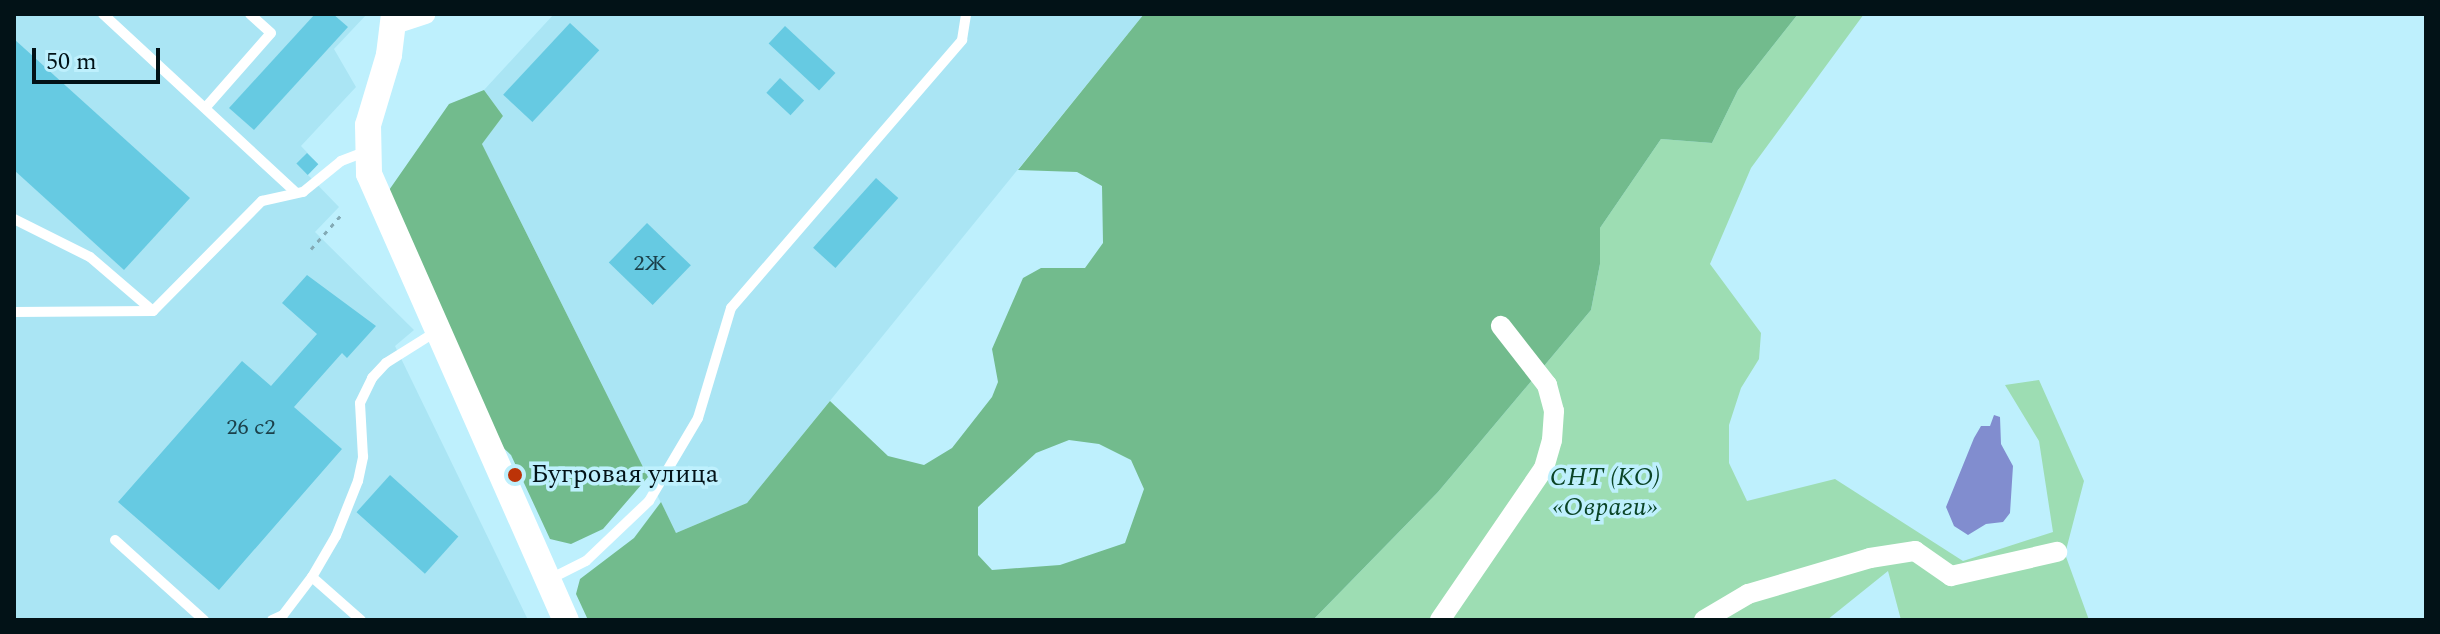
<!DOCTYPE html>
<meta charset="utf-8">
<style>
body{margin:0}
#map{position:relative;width:2440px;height:634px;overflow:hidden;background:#bef0fd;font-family:Spectral,serif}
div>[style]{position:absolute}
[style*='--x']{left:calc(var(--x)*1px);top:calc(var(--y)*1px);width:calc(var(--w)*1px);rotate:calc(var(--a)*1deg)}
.built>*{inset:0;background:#aae5f4}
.green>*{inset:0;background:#9dddb3}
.forest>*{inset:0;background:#72bb8d}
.water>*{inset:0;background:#818dcf}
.building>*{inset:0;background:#66cae2;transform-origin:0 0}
.path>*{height:3px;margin-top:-1.5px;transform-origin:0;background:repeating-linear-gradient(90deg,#83aab5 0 4px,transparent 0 10px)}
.service>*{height:10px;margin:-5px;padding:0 5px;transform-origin:5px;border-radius:5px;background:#fff}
.minor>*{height:20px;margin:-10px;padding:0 10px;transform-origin:10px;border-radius:10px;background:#fff}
.tertiary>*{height:26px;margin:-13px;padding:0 13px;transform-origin:13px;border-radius:13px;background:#fff}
.dots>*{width:22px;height:22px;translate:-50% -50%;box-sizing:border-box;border:4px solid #bef0fd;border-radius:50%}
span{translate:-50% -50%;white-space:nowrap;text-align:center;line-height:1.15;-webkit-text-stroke:7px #bef0fd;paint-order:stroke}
.number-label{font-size:22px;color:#1b404a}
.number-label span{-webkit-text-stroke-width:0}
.poi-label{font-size:26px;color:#021217}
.left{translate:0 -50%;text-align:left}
.park-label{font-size:26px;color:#0a4426;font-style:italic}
.frame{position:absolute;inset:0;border:16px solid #021217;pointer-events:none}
.scale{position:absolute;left:32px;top:48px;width:128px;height:36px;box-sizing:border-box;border:4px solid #021217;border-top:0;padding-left:10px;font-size:24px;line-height:28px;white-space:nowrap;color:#021217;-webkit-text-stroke:6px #bef0fd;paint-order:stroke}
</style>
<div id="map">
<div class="built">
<div style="clip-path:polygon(14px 14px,367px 14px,334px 49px,356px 87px,301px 146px,318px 164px,308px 175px,339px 207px,315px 232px,414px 330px,395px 346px,528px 620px,14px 620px)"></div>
<div style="clip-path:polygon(554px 14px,1144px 14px,747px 503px,676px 533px,482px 144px,503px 116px,484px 90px)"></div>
</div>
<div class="green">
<div style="clip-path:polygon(1798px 14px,1864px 14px,1751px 168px,1710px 264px,1761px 333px,1759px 359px,1741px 388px,1729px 425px,1729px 463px,1747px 501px,1835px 479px,1963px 561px,2053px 532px,2039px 441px,2005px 385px,2039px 380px,2084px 481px,2065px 554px,2089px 620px,1901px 620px,1888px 571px,1827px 620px,1313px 620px,1438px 492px,1591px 310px,1600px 264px,1600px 228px,1661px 139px,1712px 143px,1738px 90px)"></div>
</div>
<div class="forest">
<div style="clip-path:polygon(evenodd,1144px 14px,1798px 14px,1738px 90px,1712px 143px,1661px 139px,1600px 228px,1600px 264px,1591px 310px,1438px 492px,1313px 620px,588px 620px,576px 594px,580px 579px,634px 538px,661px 502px,676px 533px,747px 503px,830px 401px,888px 456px,924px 465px,952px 448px,992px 397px,998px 382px,992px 349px,1023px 278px,1041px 268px,1085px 268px,1103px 243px,1102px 186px,1077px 172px,1018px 170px,1144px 14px,1069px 440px,1099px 444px,1131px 460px,1144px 489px,1125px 543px,1060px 565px,992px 570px,978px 555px,978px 507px,1036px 453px,1069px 440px)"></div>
<div style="clip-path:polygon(484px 90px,503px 116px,482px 144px,648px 477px,603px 529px,571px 544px,550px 539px,511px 455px,498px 443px,387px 193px,449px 104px)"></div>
</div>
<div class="water">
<div style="clip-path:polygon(1994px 415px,2000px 417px,2001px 444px,2013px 466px,2010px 513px,2003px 522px,1986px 524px,1968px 535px,1954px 526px,1946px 507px,1974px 438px,1981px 426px,1990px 426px)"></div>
</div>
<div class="building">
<div style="clip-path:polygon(315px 14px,333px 14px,348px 27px,254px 130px,229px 108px)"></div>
<div style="left:570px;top:23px;width:40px;height:98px;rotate:43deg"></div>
<div style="left:785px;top:26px;width:69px;height:24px;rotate:43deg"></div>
<div style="clip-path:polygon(14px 39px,190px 198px,124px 270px,14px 170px)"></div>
<div style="left:780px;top:78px;width:33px;height:20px;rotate:43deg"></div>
<div style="left:307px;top:153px;width:16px;height:15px;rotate:45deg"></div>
<div style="left:876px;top:178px;width:30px;height:94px;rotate:42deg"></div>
<div style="left:647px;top:223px;width:61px;height:55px;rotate:44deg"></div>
<div style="clip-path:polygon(307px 275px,376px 326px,347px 358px,342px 353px,294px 407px,342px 449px,219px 590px,118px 502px,242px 361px,271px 386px,317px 334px,282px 303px)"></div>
<div style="left:390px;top:475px;width:92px;height:50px;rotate:42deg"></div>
</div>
<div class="path">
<div style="--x:311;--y:249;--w:48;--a:-48.4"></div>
</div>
<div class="service">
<div style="--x:103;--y:14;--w:263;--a:42.8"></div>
<div style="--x:206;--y:107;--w:98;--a:-48.7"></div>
<div style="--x:271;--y:33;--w:28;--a:-138"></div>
<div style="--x:14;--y:219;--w:85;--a:26.6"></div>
<div style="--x:90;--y:257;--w:83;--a:40.6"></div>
<div style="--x:14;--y:312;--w:139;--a:-0.4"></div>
<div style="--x:153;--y:311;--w:155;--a:-45.3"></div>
<div style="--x:262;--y:201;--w:42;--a:-12.4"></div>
<div style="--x:303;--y:192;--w:49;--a:-39.2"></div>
<div style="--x:341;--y:161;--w:28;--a:-21"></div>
<div style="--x:115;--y:540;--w:120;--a:42"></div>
<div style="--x:312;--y:577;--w:65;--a:41.3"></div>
<div style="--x:550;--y:579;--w:40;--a:-26.6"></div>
<div style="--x:586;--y:561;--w:87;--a:-43.6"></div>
<div style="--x:649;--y:501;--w:96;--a:-59.4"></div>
<div style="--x:698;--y:418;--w:115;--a:-73.3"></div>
<div style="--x:731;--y:308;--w:354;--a:-49.2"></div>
<div style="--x:962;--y:40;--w:26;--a:-81"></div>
<div style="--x:272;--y:620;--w:12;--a:-24"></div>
<div style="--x:283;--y:615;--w:48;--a:-52.7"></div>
<div style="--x:312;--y:577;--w:48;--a:-59.7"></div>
<div style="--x:336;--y:536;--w:59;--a:-68.2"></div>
<div style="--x:358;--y:481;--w:25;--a:-78"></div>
<div style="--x:363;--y:457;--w:54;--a:-93.2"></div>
<div style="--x:360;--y:403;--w:28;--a:-64"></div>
<div style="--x:372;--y:378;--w:21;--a:-47"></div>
<div style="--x:386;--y:363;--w:60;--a:-32.1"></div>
</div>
<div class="minor">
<div style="--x:395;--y:24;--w:32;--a:-18"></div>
<div style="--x:1440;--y:620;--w:184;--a:-55.6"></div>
<div style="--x:1544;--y:468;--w:29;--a:-74"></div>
<div style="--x:1552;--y:440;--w:29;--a:-86"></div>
<div style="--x:1554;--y:411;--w:27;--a:-105"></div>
<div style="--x:1547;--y:385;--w:75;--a:-127.9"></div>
<div style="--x:1704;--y:620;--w:51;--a:-30.6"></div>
<div style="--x:1748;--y:594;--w:127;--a:-16.4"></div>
<div style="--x:1870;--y:558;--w:46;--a:-8.8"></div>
<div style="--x:1915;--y:551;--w:44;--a:34.8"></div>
<div style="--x:1951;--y:576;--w:109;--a:-12.8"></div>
</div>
<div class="tertiary">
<div style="--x:394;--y:14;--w:41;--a:97"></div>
<div style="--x:389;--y:55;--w:73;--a:106.7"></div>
<div style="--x:368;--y:125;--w:49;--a:88.8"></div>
<div style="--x:369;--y:174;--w:488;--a:66.2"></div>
</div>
<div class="dots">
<div style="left:515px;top:475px;background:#bc3307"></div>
</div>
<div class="number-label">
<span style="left:650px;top:264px">2Ж</span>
<span style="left:251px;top:428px">26 с2</span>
</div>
<div class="poi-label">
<span class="left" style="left:531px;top:475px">Бугровая улица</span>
</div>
<div class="park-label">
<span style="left:1605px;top:493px">СНТ (КО)<br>«Овраги»</span>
</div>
<div class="frame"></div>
<div class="scale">50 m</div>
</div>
